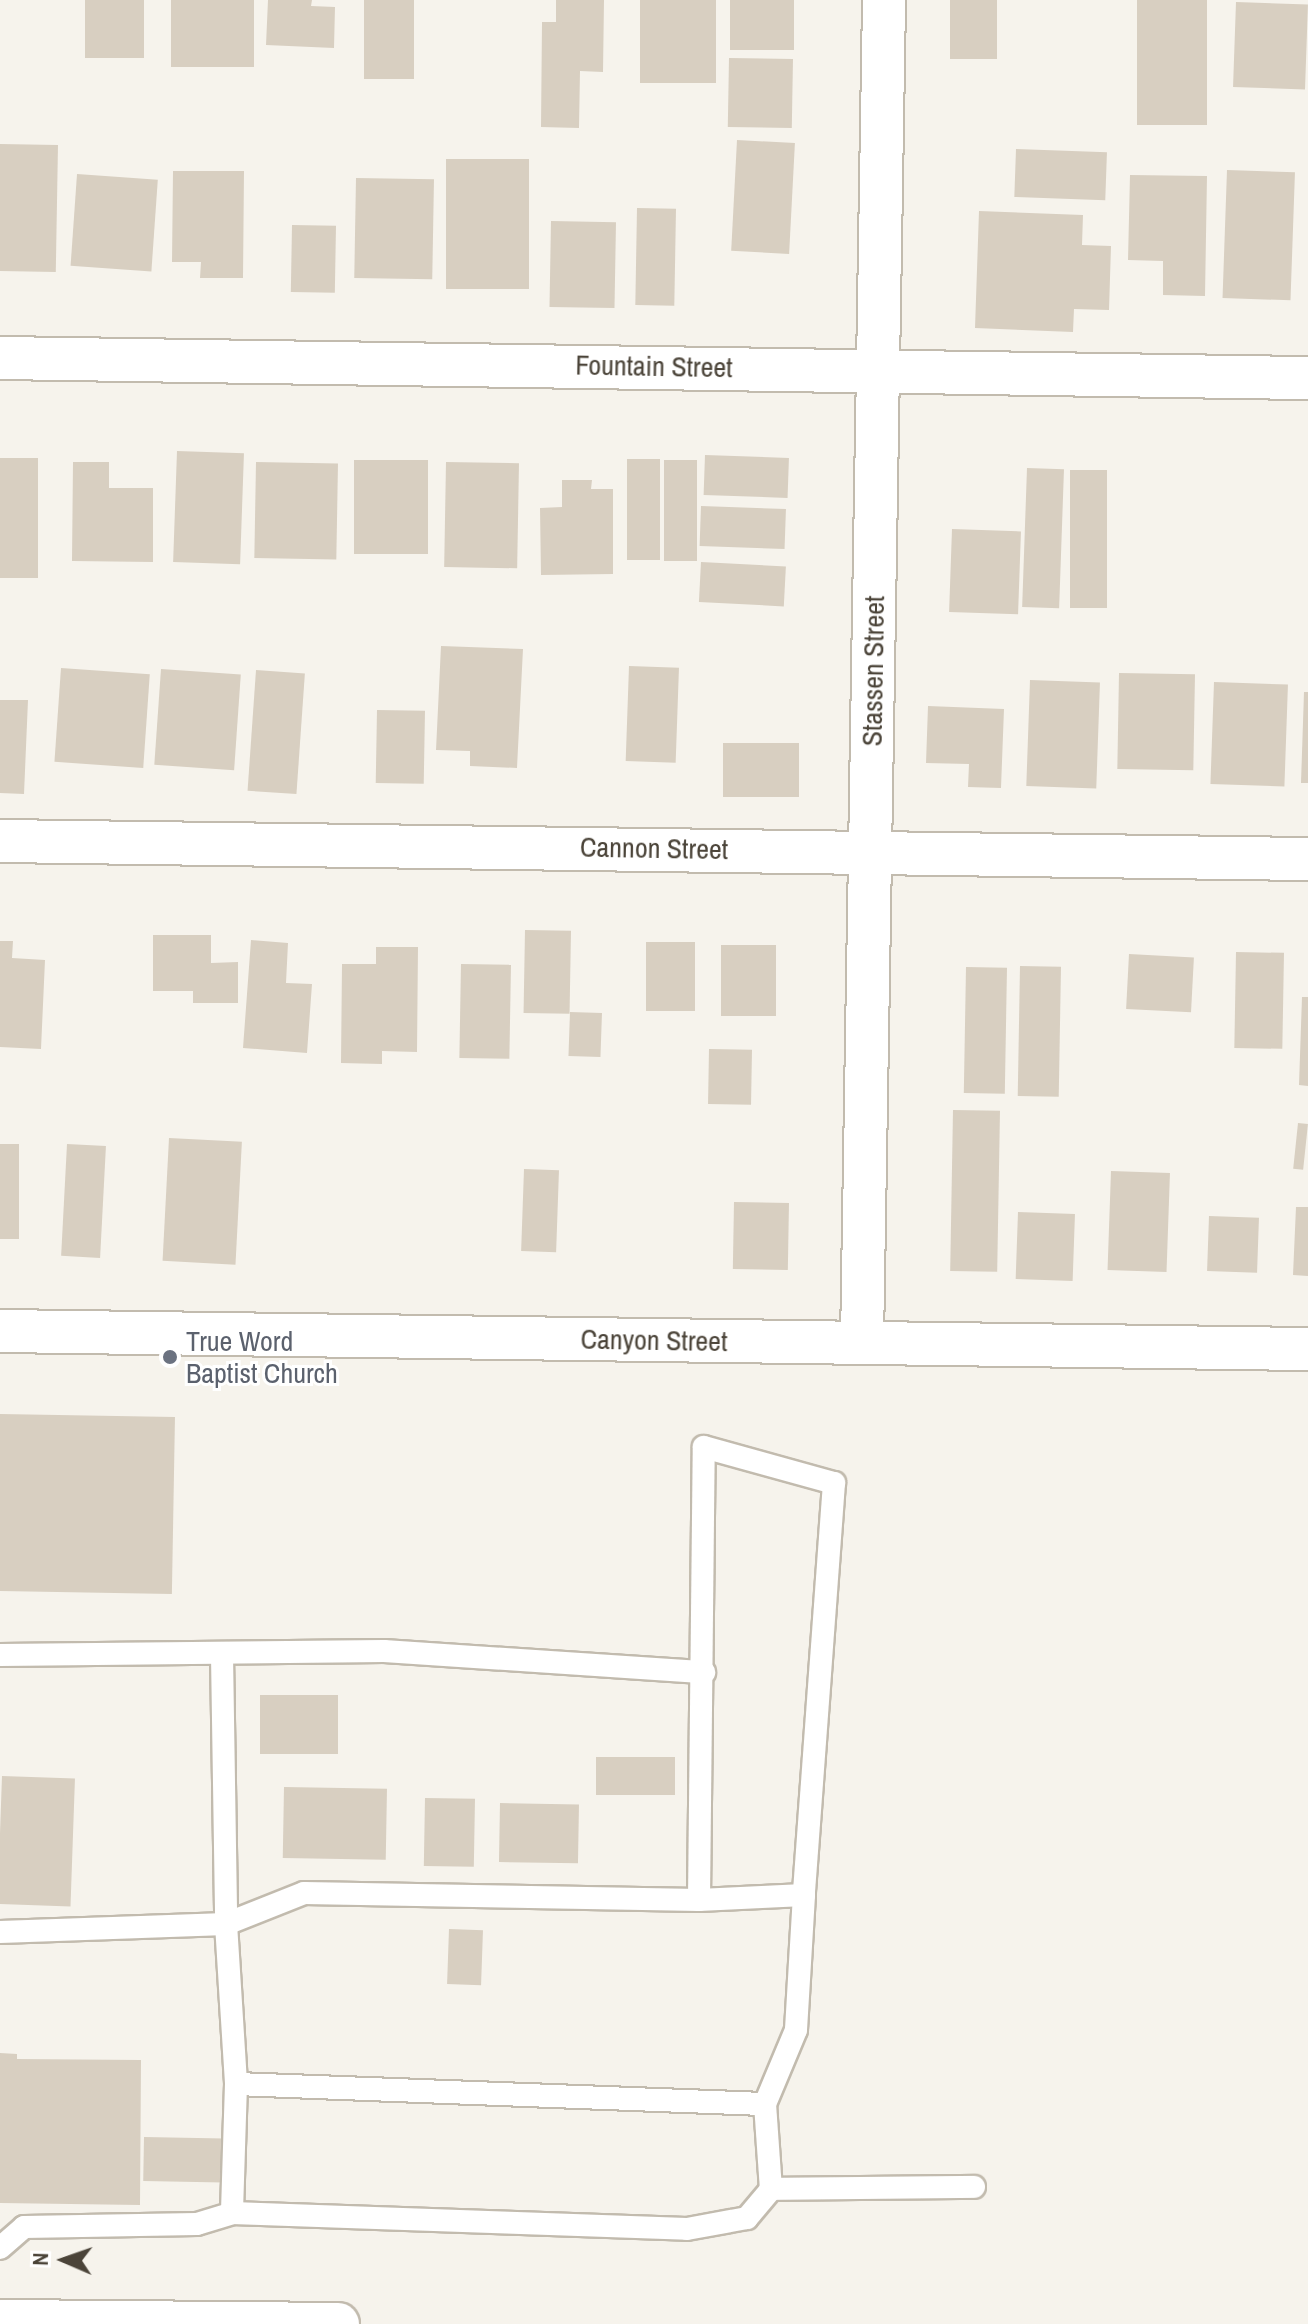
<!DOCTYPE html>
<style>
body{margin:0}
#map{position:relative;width:1308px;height:2324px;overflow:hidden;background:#f6f3ec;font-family:"Archivo Narrow",sans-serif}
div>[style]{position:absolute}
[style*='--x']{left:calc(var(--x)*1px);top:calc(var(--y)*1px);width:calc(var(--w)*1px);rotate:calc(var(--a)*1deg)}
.building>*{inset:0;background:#d8cfc1;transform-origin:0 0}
.roads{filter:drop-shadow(2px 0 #c2bbae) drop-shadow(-2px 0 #c2bbae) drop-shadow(0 2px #c2bbae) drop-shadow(0 -2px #c2bbae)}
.lane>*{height:22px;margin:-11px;padding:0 11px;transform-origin:11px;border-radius:11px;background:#fff}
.street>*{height:42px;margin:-21px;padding:0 21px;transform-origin:21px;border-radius:21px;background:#fff}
.dots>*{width:22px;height:22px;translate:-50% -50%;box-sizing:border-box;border:4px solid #fff;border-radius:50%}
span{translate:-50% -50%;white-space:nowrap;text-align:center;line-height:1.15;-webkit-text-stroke:6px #fff;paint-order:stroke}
.street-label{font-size:28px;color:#4b4439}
.worship-label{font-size:28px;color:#5b616d}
.left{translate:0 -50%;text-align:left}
.north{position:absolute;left:24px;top:2220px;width:80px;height:80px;-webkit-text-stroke:6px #fff;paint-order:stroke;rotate:272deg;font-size:22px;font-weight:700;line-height:32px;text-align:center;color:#4b4439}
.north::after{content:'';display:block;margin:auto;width:28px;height:36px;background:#4b4439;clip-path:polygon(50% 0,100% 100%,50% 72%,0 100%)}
</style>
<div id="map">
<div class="building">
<div style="left:85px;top:0;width:59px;height:58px"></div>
<div style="left:171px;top:0;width:83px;height:67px"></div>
<div style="clip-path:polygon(268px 0,312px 0,311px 6px,335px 7px,334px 48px,266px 45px)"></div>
<div style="left:364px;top:0;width:50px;height:79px"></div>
<div style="clip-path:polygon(556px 0,604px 0,603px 72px,580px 71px,579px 128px,541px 127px,542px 22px,556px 22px)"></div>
<div style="left:640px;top:0;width:76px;height:83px"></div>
<div style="left:730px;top:0;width:64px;height:50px"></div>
<div style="left:950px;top:0;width:47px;height:59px"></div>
<div style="left:1137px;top:0;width:70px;height:125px"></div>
<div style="left:1236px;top:2px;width:72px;height:85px;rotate:2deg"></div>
<div style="left:729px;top:58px;width:64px;height:69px;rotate:1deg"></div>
<div style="left:737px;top:140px;width:58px;height:111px;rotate:3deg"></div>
<div style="left:0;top:144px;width:58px;height:127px;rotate:1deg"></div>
<div style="left:1016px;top:149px;width:91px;height:48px;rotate:2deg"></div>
<div style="left:446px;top:159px;width:83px;height:130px"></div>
<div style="left:1227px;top:170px;width:68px;height:128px;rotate:2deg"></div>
<div style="clip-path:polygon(173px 171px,244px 171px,243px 278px,200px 278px,201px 262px,172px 262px)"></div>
<div style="left:77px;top:174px;width:81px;height:92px;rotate:4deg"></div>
<div style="clip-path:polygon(1130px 175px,1207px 176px,1205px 296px,1163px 295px,1163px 261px,1128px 260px)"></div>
<div style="left:356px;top:178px;width:78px;height:100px;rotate:1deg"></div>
<div style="left:637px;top:208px;width:39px;height:97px;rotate:1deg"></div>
<div style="clip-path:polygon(979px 211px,1083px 215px,1082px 245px,1111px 246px,1109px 310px,1074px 309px,1073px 332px,975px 328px)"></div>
<div style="left:551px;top:221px;width:65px;height:86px;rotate:1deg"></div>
<div style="left:292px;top:225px;width:44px;height:67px;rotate:1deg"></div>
<div style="left:177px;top:451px;width:67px;height:111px;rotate:2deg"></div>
<div style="left:705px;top:455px;width:84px;height:40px;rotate:2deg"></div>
<div style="left:0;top:458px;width:38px;height:120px"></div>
<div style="left:627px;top:459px;width:33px;height:101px"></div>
<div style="left:354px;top:460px;width:74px;height:94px"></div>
<div style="left:664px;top:460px;width:33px;height:101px"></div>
<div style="clip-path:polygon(73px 462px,109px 462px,109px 488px,153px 488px,153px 562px,72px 561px)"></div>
<div style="left:256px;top:462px;width:82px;height:96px;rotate:1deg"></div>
<div style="left:446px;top:462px;width:73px;height:105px;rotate:1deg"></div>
<div style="left:1027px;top:468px;width:37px;height:139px;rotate:2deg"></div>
<div style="left:1070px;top:470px;width:37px;height:138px"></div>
<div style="clip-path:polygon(562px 480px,592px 480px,591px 489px,613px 489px,613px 574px,541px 575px,540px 508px,562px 507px)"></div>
<div style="left:701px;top:506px;width:85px;height:40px;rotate:2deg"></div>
<div style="left:952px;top:529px;width:69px;height:83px;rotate:2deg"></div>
<div style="left:701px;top:562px;width:85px;height:40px;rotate:3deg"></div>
<div style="clip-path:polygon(441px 646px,523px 649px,517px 768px,470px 766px,470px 751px,436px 750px)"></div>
<div style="left:629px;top:666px;width:50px;height:95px;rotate:2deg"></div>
<div style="left:61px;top:668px;width:89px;height:94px;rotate:4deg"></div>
<div style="left:161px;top:669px;width:80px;height:96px;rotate:4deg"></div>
<div style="left:256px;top:670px;width:49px;height:121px;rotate:4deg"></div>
<div style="left:1119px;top:673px;width:76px;height:96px;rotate:1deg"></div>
<div style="left:1030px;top:680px;width:70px;height:106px;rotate:2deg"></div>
<div style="left:1214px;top:682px;width:74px;height:102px;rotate:2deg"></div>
<div style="clip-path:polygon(1304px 692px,1308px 692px,1308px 783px,1301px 783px)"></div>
<div style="clip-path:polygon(0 700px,28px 700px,24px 794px,0 793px)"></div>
<div style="clip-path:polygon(928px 706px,1004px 709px,1001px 788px,968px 787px,969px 764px,926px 763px)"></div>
<div style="left:377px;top:710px;width:48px;height:73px;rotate:1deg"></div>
<div style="left:723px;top:743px;width:76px;height:54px"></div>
<div style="left:525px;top:930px;width:46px;height:83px;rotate:1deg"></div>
<div style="clip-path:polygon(153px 935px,211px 935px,211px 963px,238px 962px,238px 1003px,193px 1003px,193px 991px,153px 991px)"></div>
<div style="clip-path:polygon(251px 940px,288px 943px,286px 983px,312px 984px,307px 1053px,243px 1048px)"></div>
<div style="clip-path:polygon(0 941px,13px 941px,12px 958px,45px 960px,41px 1049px,0 1047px)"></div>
<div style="left:646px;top:942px;width:49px;height:69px"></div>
<div style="left:721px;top:945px;width:55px;height:71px"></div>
<div style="clip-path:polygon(376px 947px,418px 947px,417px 1052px,382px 1051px,382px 1064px,341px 1063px,342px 964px,376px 964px)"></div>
<div style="left:1236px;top:952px;width:48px;height:96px;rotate:1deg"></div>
<div style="left:1129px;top:954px;width:65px;height:55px;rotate:3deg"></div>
<div style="left:461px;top:964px;width:50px;height:94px;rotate:1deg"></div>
<div style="left:1020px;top:966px;width:41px;height:130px;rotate:1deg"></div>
<div style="left:966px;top:967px;width:41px;height:126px;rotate:1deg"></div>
<div style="clip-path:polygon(1302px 997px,1308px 997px,1308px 1086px,1299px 1085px)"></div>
<div style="left:570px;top:1012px;width:32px;height:44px;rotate:2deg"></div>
<div style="left:709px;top:1049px;width:43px;height:55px;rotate:1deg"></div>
<div style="left:953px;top:1110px;width:47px;height:161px;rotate:1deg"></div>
<div style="left:1298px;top:1123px;width:10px;height:46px;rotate:6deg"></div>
<div style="left:169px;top:1138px;width:73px;height:123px;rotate:3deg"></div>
<div style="left:0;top:1144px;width:19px;height:95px"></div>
<div style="left:67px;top:1144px;width:39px;height:112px;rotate:3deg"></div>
<div style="left:524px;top:1169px;width:35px;height:82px;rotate:2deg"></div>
<div style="left:1111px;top:1171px;width:59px;height:99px;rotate:2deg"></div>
<div style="left:734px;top:1202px;width:55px;height:67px;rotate:1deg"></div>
<div style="clip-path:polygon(1296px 1207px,1308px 1207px,1308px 1276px,1293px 1275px)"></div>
<div style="left:1018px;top:1212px;width:57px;height:67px;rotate:2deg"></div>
<div style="left:1209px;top:1216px;width:50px;height:55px;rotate:2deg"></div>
<div style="left:0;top:1414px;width:175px;height:177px;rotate:1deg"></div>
<div style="left:260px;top:1695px;width:78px;height:59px"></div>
<div style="left:596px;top:1757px;width:79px;height:38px"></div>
<div style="left:2px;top:1776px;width:73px;height:128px;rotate:2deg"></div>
<div style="left:284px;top:1787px;width:103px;height:71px;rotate:1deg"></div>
<div style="left:425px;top:1798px;width:50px;height:68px;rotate:1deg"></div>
<div style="left:500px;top:1803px;width:79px;height:59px;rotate:1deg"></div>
<div style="left:449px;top:1929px;width:34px;height:55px;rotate:2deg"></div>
<div style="clip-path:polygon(0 2053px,17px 2054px,17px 2059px,141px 2060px,140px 2205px,0 2203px)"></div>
<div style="left:144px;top:2137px;width:80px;height:44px;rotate:1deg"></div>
</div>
<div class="roads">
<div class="lane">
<div style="--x:0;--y:1655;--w:384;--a:-0.6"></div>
<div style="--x:384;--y:1651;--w:321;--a:3.8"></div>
<div style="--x:222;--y:1655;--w:269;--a:89.1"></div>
<div style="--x:226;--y:1924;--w:160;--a:86.4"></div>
<div style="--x:236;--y:2084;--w:129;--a:91.8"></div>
<div style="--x:699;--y:1900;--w:453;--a:-89.4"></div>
<div style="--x:704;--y:1447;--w:135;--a:15.5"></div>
<div style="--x:834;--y:1483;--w:413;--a:94.2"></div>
<div style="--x:0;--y:1932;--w:226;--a:-2"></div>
<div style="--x:226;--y:1924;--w:84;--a:-21.7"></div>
<div style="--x:304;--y:1893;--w:395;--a:1"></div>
<div style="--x:699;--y:1900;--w:105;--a:-2.7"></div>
<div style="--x:804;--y:1895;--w:135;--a:93.4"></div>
<div style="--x:796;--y:2030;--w:80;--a:112.7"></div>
<div style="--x:236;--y:2084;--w:529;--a:2.17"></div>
<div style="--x:765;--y:2104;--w:85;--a:86"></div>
<div style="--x:771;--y:2189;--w:203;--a:-0.6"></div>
<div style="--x:0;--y:2248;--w:32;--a:-41"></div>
<div style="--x:24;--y:2227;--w:173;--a:-1"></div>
<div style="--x:197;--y:2224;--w:37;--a:-17"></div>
<div style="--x:232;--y:2213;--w:455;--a:2"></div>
<div style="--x:687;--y:2229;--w:61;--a:-10.4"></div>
<div style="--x:747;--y:2218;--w:38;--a:-50"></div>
</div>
<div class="street">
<div style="--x:0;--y:358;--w:1308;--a:0.88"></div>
<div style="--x:0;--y:841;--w:1308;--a:0.79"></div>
<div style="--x:0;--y:1331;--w:1308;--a:0.79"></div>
<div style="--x:862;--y:1342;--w:1342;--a:-89.06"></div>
<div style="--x:0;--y:2321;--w:338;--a:0.5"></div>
</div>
</div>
<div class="dots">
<div style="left:170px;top:1357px;background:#6b7280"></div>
</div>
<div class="street-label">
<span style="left:654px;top:366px;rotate:1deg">Fountain Street</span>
<span style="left:873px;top:671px;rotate:-89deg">Stassen Street</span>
<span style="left:654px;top:848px;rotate:1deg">Cannon Street</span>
<span style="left:654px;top:1340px;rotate:1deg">Canyon Street</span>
</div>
<div class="worship-label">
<span class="left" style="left:186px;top:1357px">True Word<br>Baptist Church</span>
</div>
<div class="north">N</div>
</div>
